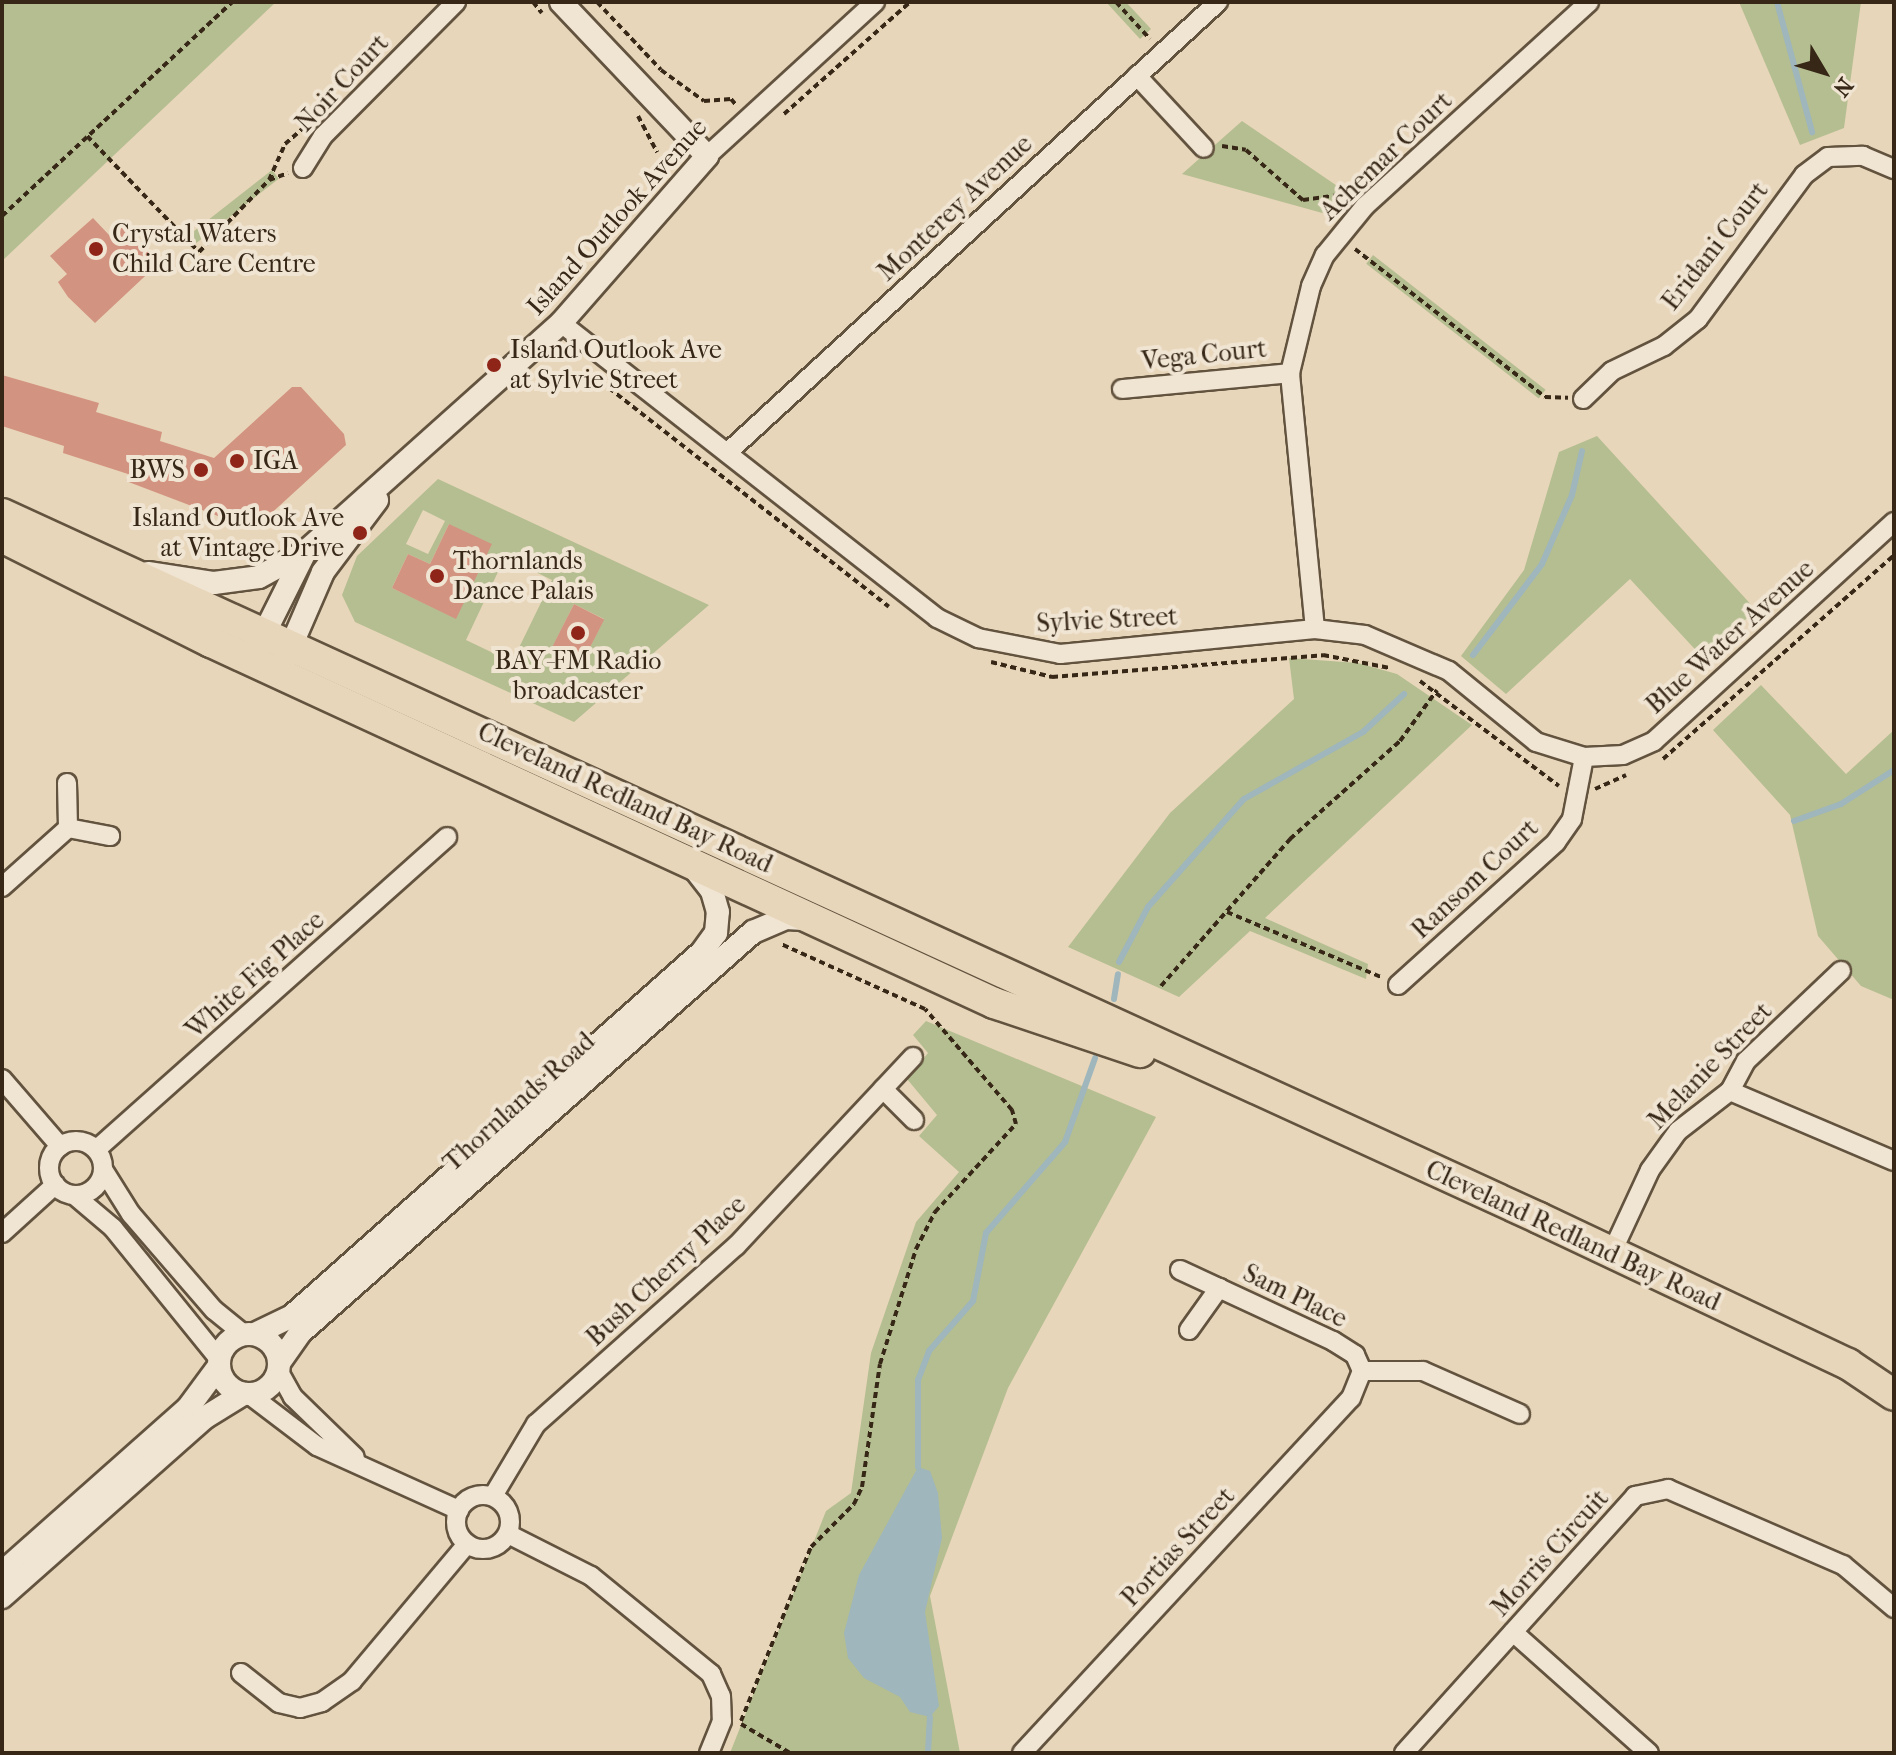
<!DOCTYPE html>
<style>
body{margin:0}
#map{position:relative;width:1896px;height:1755px;overflow:hidden;background:#e8d6ba;font-family:"IM FELL French Canon",serif}
div>[style]{position:absolute}
[style*='--x']{left:calc(var(--x)*1px);top:calc(var(--y)*1px);width:calc(var(--w)*1px);rotate:calc(var(--a)*1deg)}
.green>*{inset:0;background:#b5be91;transform-origin:0 0}
.water>*{inset:0;background:#9eb6bc}
.stream>*{height:6px;margin:-3px;padding:0 3px;transform-origin:3px;border-radius:3px;background:#9eb6bc}
.building>*{inset:0;background:#d29481;transform-origin:0 0}
.path>*{height:4px;margin-top:-2px;transform-origin:0;background:repeating-linear-gradient(90deg,#362716 0 6px,transparent 0 10px)}
.roads{filter:drop-shadow(2px 0 #62533f) drop-shadow(-2px 0 #62533f) drop-shadow(0 2px #62533f) drop-shadow(0 -2px #62533f)}
.minor>*{height:18px;margin:-9px;padding:0 9px;transform-origin:9px;border-radius:9px;background:#f0e4d2}
.minor>.ring{margin:-9px;padding:0;box-sizing:content-box;background:none;border:18px solid #f0e4d2;border-radius:50%}
.tertiary>*{height:22px;margin:-11px;padding:0 11px;transform-origin:11px;border-radius:11px;background:#f0e4d2}
.tertiary>.ring{margin:-11px;padding:0;box-sizing:content-box;background:none;border:22px solid #f0e4d2;border-radius:50%}
.trunk>*{height:30px;margin:-15px;padding:0 15px;transform-origin:15px;border-radius:15px;background:#e8d6ba}
.dots>*{width:22px;height:22px;translate:-50% -50%;box-sizing:border-box;border:4px solid #f0e4d2;border-radius:50%}
span{translate:-50% -50%;white-space:nowrap;text-align:center;line-height:1.15;-webkit-text-stroke:8px #f0e4d2;paint-order:stroke}
.street-label{font-size:26px;color:#362716}
.poi-label{font-size:26px;color:#362716}
.left{translate:0 -50%;text-align:left}
.right{translate:-100% -50%;text-align:right}
.frame{position:absolute;inset:0;border:4px solid #362716;pointer-events:none}
.north{position:absolute;left:1784px;top:32px;width:80px;height:80px;-webkit-text-stroke:6px #f0e4d2;paint-order:stroke;rotate:128deg;font-size:22px;font-weight:700;line-height:32px;text-align:center;color:#362716}
.north::after{content:'';display:block;margin:auto;width:28px;height:36px;background:#362716;clip-path:polygon(50% 0,100% 100%,50% 72%,0 100%)}
</style>
<div id="map">
<div class="green">
<div style="clip-path:polygon(2px 2px,276px 2px,2px 261px)"></div>
<div style="clip-path:polygon(1106px 2px,1126px 2px,1151px 29px,1140px 39px)"></div>
<div style="clip-path:polygon(1739px 2px,1861px 2px,1844px 128px,1800px 145px)"></div>
<div style="clip-path:polygon(1242px 121px,1346px 192px,1326px 214px,1182px 174px)"></div>
<div style="left:272px;top:170px;width:11px;height:105px;rotate:52deg"></div>
<div style="left:1373px;top:255px;width:219px;height:11px;rotate:38deg"></div>
<div style="clip-path:polygon(1597px 436px,1756px 610px,1703px 658px,1630px 579px,1506px 694px,1461px 656px,1524px 570px,1559px 452px)"></div>
<div style="clip-path:polygon(evenodd,438px 479px,709px 605px,574px 722px,355px 622px,342px 595px,357px 556px,438px 479px,423px 510px,445px 521px,428px 554px,406px 544px,423px 510px,438px 479px,449px 524px,456px 618px,392px 588px,408px 554px,430px 564px,449px 524px,438px 479px,505px 557px,552px 580px,512px 662px,466px 640px,505px 557px,438px 479px,574px 604px,604px 619px,583px 661px,553px 646px,574px 604px)"></div>
<div style="clip-path:polygon(1289px 658px,1358px 663px,1397px 674px,1472px 725px,1265px 918px,1368px 964px,1366px 979px,1250px 931px,1179px 997px,1068px 947px,1170px 813px,1294px 699px)"></div>
<div style="clip-path:polygon(1761px 685px,1846px 774px,1894px 730px,1894px 1000px,1861px 986px,1818px 936px,1790px 815px,1713px 730px)"></div>
<div style="clip-path:polygon(926px 1021px,1156px 1117px,1008px 1388px,930px 1596px,960px 1753px,730px 1753px,826px 1511px,851px 1493px,871px 1353px,916px 1222px,959px 1172px,919px 1136px,937px 1115px,907px 1079px,928px 1053px,913px 1035px)"></div>
</div>
<div class="water">
<div style="clip-path:polygon(918px 1467px,930px 1471px,938px 1493px,942px 1538px,925px 1612px,939px 1706px,930px 1717px,910px 1712px,900px 1697px,864px 1678px,848px 1658px,844px 1633px,859px 1575px)"></div>
</div>
<div class="stream">
<div style="--x:1777;--y:2;--w:135;--a:74.9"></div>
<div style="--x:1473;--y:655;--w:114;--a:-52.8"></div>
<div style="--x:1542;--y:564;--w:75;--a:-66.5"></div>
<div style="--x:1572;--y:495;--w:45;--a:-77.2"></div>
<div style="--x:1794;--y:821;--w:50;--a:-19.9"></div>
<div style="--x:1841;--y:804;--w:63;--a:-32.7"></div>
<div style="--x:1119;--y:962;--w:62;--a:-62.2"></div>
<div style="--x:1148;--y:907;--w:144;--a:-48.4"></div>
<div style="--x:1244;--y:799;--w:137;--a:-29.4"></div>
<div style="--x:1363;--y:732;--w:56;--a:-42.8"></div>
<div style="--x:1114;--y:999;--w:25;--a:-81"></div>
<div style="--x:918;--y:1467;--w:87;--a:-90"></div>
<div style="--x:918;--y:1380;--w:31;--a:-69"></div>
<div style="--x:929;--y:1351;--w:67;--a:-48.7"></div>
<div style="--x:973;--y:1301;--w:69;--a:-79.2"></div>
<div style="--x:986;--y:1233;--w:121;--a:-49"></div>
<div style="--x:1065;--y:1142;--w:89;--a:-70.3"></div>
<div style="--x:928;--y:1753;--w:36;--a:-87"></div>
</div>
<div class="building">
<div style="clip-path:polygon(93px 218px,110px 236px,123px 224px,159px 263px,95px 323px,68px 297px,58px 282px,67px 274px,50px 256px)"></div>
<div style="clip-path:polygon(2px 375px,99px 403px,96px 412px,162px 432px,160px 441px,214px 458px,292px 387px,301px 387px,344px 434px,346px 445px,265px 519px,239px 524px,126px 481px,128px 474px,63px 453px,64px 446px,2px 426px)"></div>
<div style="clip-path:polygon(449px 524px,492px 544px,456px 619px,392px 588px,408px 554px,430px 564px)"></div>
<div style="left:574px;top:604px;width:34px;height:47px;rotate:27deg"></div>
</div>
<div class="path">
<div style="--x:533;--y:2;--w:14;--a:51"></div>
<div style="--x:597;--y:2;--w:93;--a:46.7"></div>
<div style="--x:661;--y:70;--w:53;--a:35.8"></div>
<div style="--x:704;--y:101;--w:27;--a:-4"></div>
<div style="--x:731;--y:99;--w:8;--a:50"></div>
<div style="--x:1116;--y:2;--w:50;--a:47.4"></div>
<div style="--x:784;--y:114;--w:169;--a:-41.6"></div>
<div style="--x:638;--y:116;--w:41;--a:62.2"></div>
<div style="--x:87;--y:136;--w:161;--a:46"></div>
<div style="--x:199;--y:252;--w:100;--a:-45.8"></div>
<div style="--x:269;--y:180;--w:20;--a:-20"></div>
<div style="--x:1222;--y:146;--w:24;--a:9"></div>
<div style="--x:1246;--y:150;--w:76;--a:41.3"></div>
<div style="--x:1303;--y:200;--w:35;--a:-8"></div>
<div style="--x:1338;--y:195;--w:9;--a:41"></div>
<div style="--x:269;--y:180;--w:39;--a:-66"></div>
<div style="--x:285;--y:144;--w:28;--a:-41"></div>
<div style="--x:2;--y:216;--w:314;--a:-42.9"></div>
<div style="--x:1355;--y:249;--w:241;--a:37.9"></div>
<div style="--x:1545;--y:397;--w:23;--a:2"></div>
<div style="--x:609;--y:388;--w:355;--a:38"></div>
<div style="--x:991;--y:662;--w:63;--a:13.8"></div>
<div style="--x:1052;--y:677;--w:272;--a:-4.6"></div>
<div style="--x:1323;--y:655;--w:68;--a:11"></div>
<div style="--x:1420;--y:681;--w:174;--a:37.1"></div>
<div style="--x:1663;--y:759;--w:308;--a:-41.4"></div>
<div style="--x:1595;--y:789;--w:34;--a:-24"></div>
<div style="--x:1227;--y:912;--w:169;--a:22.9"></div>
<div style="--x:1161;--y:986;--w:196;--a:-48.7"></div>
<div style="--x:1290;--y:839;--w:147;--a:-41.7"></div>
<div style="--x:1400;--y:741;--w:63;--a:-54"></div>
<div style="--x:741;--y:1721;--w:188;--a:-68.1"></div>
<div style="--x:811;--y:1547;--w:61;--a:-45"></div>
<div style="--x:854;--y:1504;--w:19;--a:-65"></div>
<div style="--x:862;--y:1487;--w:124;--a:-81.7"></div>
<div style="--x:880;--y:1364;--w:121;--a:-72.6"></div>
<div style="--x:916;--y:1249;--w:42;--a:-62.8"></div>
<div style="--x:935;--y:1212;--w:120;--a:-47.4"></div>
<div style="--x:1016;--y:1124;--w:15;--a:-106"></div>
<div style="--x:1012;--y:1110;--w:133;--a:-130.7"></div>
<div style="--x:925;--y:1009;--w:158;--a:-155.7"></div>
<div style="--x:741;--y:1724;--w:57;--a:30.6"></div>
</div>
<div class="roads">
<div class="minor">
<div style="--x:1137;--y:76;--w:98;--a:47.1"></div>
<div style="--x:707;--y:156;--w:228;--a:-42.5"></div>
<div style="--x:303;--y:168;--w:38;--a:-58"></div>
<div style="--x:323;--y:136;--w:189;--a:-45.2"></div>
<div style="--x:561;--y:323;--w:478;--a:38.1"></div>
<div style="--x:937;--y:618;--w:46;--a:26"></div>
<div style="--x:978;--y:638;--w:84;--a:11"></div>
<div style="--x:1060;--y:654;--w:256;--a:-5.6"></div>
<div style="--x:1315;--y:629;--w:50;--a:6.8"></div>
<div style="--x:1365;--y:635;--w:91;--a:23.2"></div>
<div style="--x:1449;--y:671;--w:112;--a:39.2"></div>
<div style="--x:1536;--y:742;--w:50;--a:17.4"></div>
<div style="--x:1584;--y:757;--w:39;--a:-3"></div>
<div style="--x:1623;--y:755;--w:34;--a:-24"></div>
<div style="--x:1654;--y:741;--w:325;--a:-42.4"></div>
<div style="--x:1122;--y:389;--w:169;--a:-5.4"></div>
<div style="--x:1583;--y:399;--w:40;--a:-44"></div>
<div style="--x:1612;--y:371;--w:58;--a:-25.7"></div>
<div style="--x:1664;--y:346;--w:43;--a:-38.5"></div>
<div style="--x:1698;--y:319;--w:179;--a:-53.6"></div>
<div style="--x:1804;--y:175;--w:30;--a:-37"></div>
<div style="--x:1828;--y:157;--w:35;--a:-2"></div>
<div style="--x:1863;--y:156;--w:34;--a:23"></div>
<div style="--x:727;--y:453;--w:667;--a:-42.57"></div>
<div style="--x:1315;--y:629;--w:257;--a:-95.6"></div>
<div style="--x:1290;--y:373;--w:89;--a:-76.4"></div>
<div style="--x:1311;--y:286;--w:34;--a:-66"></div>
<div style="--x:1325;--y:255;--w:63;--a:-50.8"></div>
<div style="--x:1365;--y:206;--w:303;--a:-42.3"></div>
<div style="--x:67;--y:783;--w:45;--a:88.7"></div>
<div style="--x:68;--y:828;--w:43;--a:10.8"></div>
<div style="--x:2;--y:887;--w:89;--a:-41.8"></div>
<div style="--x:1398;--y:985;--w:213;--a:-42.1"></div>
<div style="--x:1556;--y:842;--w:28;--a:-55"></div>
<div style="--x:1572;--y:819;--w:63;--a:-79"></div>
<div style="--x:2;--y:1079;--w:89;--a:49.1"></div>
<div style="--x:883;--y:1089;--w:44;--a:45"></div>
<div style="--x:1730;--y:1091;--w:178;--a:23.1"></div>
<div class="ring" style="left:49px;top:1141px;width:36px;height:36px"></div>
<div style="--x:97;--y:1149;--w:469;--a:-41.7"></div>
<div style="--x:104;--y:1171;--w:51;--a:57.9"></div>
<div style="--x:131;--y:1214;--w:127;--a:49.2"></div>
<div style="--x:214;--y:1310;--w:38;--a:39"></div>
<div style="--x:74;--y:1195;--w:51;--a:40.2"></div>
<div style="--x:113;--y:1228;--w:169;--a:51"></div>
<div style="--x:2;--y:1233;--w:72;--a:-42.2"></div>
<div style="--x:1612;--y:1252;--w:90;--a:-65.1"></div>
<div style="--x:1650;--y:1170;--w:48;--a:-54.3"></div>
<div style="--x:1678;--y:1131;--w:66;--a:-37.6"></div>
<div style="--x:1730;--y:1091;--w:34;--a:-62"></div>
<div style="--x:1746;--y:1061;--w:131;--a:-43.5"></div>
<div style="--x:1180;--y:1270;--w:169;--a:24.9"></div>
<div style="--x:1333;--y:1341;--w:26;--a:32"></div>
<div style="--x:1355;--y:1355;--w:17;--a:66"></div>
<div style="--x:1189;--y:1330;--w:52;--a:-54.5"></div>
<div style="--x:278;--y:1370;--w:31;--a:61"></div>
<div style="--x:293;--y:1397;--w:86;--a:44.1"></div>
<div style="--x:1362;--y:1371;--w:61;--a:0"></div>
<div style="--x:1423;--y:1371;--w:106;--a:23.9"></div>
<div style="--x:250;--y:1395;--w:84;--a:37.3"></div>
<div style="--x:317;--y:1446;--w:156;--a:24.3"></div>
<div class="ring" style="left:456px;top:1495px;width:36px;height:36px"></div>
<div style="--x:493;--y:1496;--w:84;--a:-59.2"></div>
<div style="--x:536;--y:1424;--w:268;--a:-41.7"></div>
<div style="--x:736;--y:1246;--w:259;--a:-46.9"></div>
<div style="--x:508;--y:1534;--w:93;--a:26.8"></div>
<div style="--x:591;--y:1576;--w:155;--a:39.2"></div>
<div style="--x:711;--y:1674;--w:24;--a:66"></div>
<div style="--x:721;--y:1696;--w:25;--a:88"></div>
<div style="--x:722;--y:1721;--w:35;--a:112"></div>
<div style="--x:1513;--y:1632;--w:182;--a:41.7"></div>
<div style="--x:241;--y:1673;--w:48;--a:38.3"></div>
<div style="--x:279;--y:1703;--w:22;--a:13"></div>
<div style="--x:300;--y:1708;--w:23;--a:-15"></div>
<div style="--x:322;--y:1702;--w:37;--a:-35"></div>
<div style="--x:352;--y:1681;--w:179;--a:-50"></div>
<div style="--x:1022;--y:1753;--w:484;--a:-47.2"></div>
<div style="--x:1351;--y:1398;--w:29;--a:-68"></div>
<div style="--x:1404;--y:1753;--w:346;--a:-48"></div>
<div style="--x:1635;--y:1496;--w:34;--a:-12"></div>
<div style="--x:1668;--y:1489;--w:191;--a:23.5"></div>
<div style="--x:1843;--y:1565;--w:67;--a:40.1"></div>
</div>
<div class="tertiary">
<div style="--x:148;--y:573;--w:67;--a:8.6"></div>
<div style="--x:214;--y:583;--w:45;--a:-7.6"></div>
<div style="--x:259;--y:577;--w:52;--a:-28.5"></div>
<div style="--x:258;--y:646;--w:105;--a:-63.4"></div>
<div style="--x:305;--y:552;--w:343;--a:-41.8"></div>
<div style="--x:561;--y:323;--w:222;--a:-48.8"></div>
<div style="--x:707;--y:156;--w:212;--a:-133.5"></div>
<div style="--x:285;--y:660;--w:96;--a:-66.6"></div>
<div style="--x:323;--y:572;--w:90;--a:-53.1"></div>
<div style="--x:255;--y:1334;--w:41;--a:-25.9"></div>
<div style="--x:292;--y:1316;--w:548;--a:-41.6"></div>
<div style="--x:702;--y:952;--w:24;--a:-54"></div>
<div style="--x:716;--y:933;--w:21;--a:-85"></div>
<div style="--x:718;--y:912;--w:22;--a:-106"></div>
<div style="--x:712;--y:891;--w:31;--a:-128"></div>
<div class="ring" style="left:219px;top:1334px;width:38px;height:38px"></div>
<div style="--x:279;--y:1363;--w:38;--a:-55"></div>
<div style="--x:301;--y:1332;--w:604;--a:-41.51"></div>
<div style="--x:753;--y:932;--w:36;--a:-23"></div>
<div style="--x:786;--y:918;--w:22;--a:3"></div>
<div style="--x:2;--y:1573;--w:249;--a:-41.6"></div>
<div style="--x:188;--y:1408;--w:52;--a:-53.6"></div>
<div style="--x:2;--y:1597;--w:270;--a:-41.5"></div>
<div style="--x:204;--y:1418;--w:46;--a:-31.6"></div>
</div>
<div class="trunk">
<div style="--x:2;--y:514;--w:1691;--a:24.61"></div>
<div style="--x:1539;--y:1218;--w:342;--a:25.3"></div>
<div style="--x:1848;--y:1364;--w:55;--a:34"></div>
<div style="--x:2;--y:537;--w:234;--a:26.7"></div>
<div style="--x:211;--y:642;--w:862;--a:24.75"></div>
<div style="--x:994;--y:1003;--w:154;--a:18.6"></div>
</div>
</div>
<div class="dots">
<div style="left:96px;top:249px;background:#8f2418"></div>
<div style="left:494px;top:365px;background:#8f2418"></div>
<div style="left:237px;top:461px;background:#8f2418"></div>
<div style="left:201px;top:470px;background:#8f2418"></div>
<div style="left:360px;top:533px;background:#8f2418"></div>
<div style="left:437px;top:576px;background:#8f2418"></div>
<div style="left:578px;top:633px;background:#8f2418"></div>
</div>
<div class="street-label">
<span style="left:342px;top:83px;rotate:-47deg">Noir Court</span>
<span style="left:1386px;top:156px;rotate:-44deg">Achemar Court</span>
<span style="left:955px;top:208px;rotate:-43deg">Monterey Avenue</span>
<span style="left:617px;top:217px;rotate:-48deg">Island Outlook Avenue</span>
<span style="left:1715px;top:246px;rotate:-52deg">Eridani Court</span>
<span style="left:1204px;top:355px;rotate:-6deg">Vega Court</span>
<span style="left:1107px;top:620px;rotate:-3deg">Sylvie Street</span>
<span style="left:1730px;top:637px;rotate:-42deg">Blue Water Avenue</span>
<span style="left:625px;top:798px;rotate:25deg">Cleveland Redland Bay Road</span>
<span style="left:1475px;top:879px;rotate:-43deg">Ransom Court</span>
<span style="left:255px;top:975px;rotate:-42deg">White Fig Place</span>
<span style="left:1710px;top:1066px;rotate:-46deg">Melanie Street</span>
<span style="left:519px;top:1102px;rotate:-42deg">Thornlands Road</span>
<span style="left:1573px;top:1236px;rotate:25deg">Cleveland Redland Bay Road</span>
<span style="left:666px;top:1271px;rotate:-43deg">Bush Cherry Place</span>
<span style="left:1295px;top:1296px;rotate:26deg">Sam Place</span>
<span style="left:1178px;top:1547px;rotate:-47deg">Portias Street</span>
<span style="left:1550px;top:1553px;rotate:-48deg">Morris Circuit</span>
</div>
<div class="poi-label">
<span class="left" style="left:112px;top:249px">Crystal Waters<br>Child Care Centre</span>
<span class="left" style="left:510px;top:365px">Island Outlook Ave<br>at Sylvie Street</span>
<span class="left" style="left:253px;top:461px">IGA</span>
<span class="right" style="left:185px;top:470px">BWS</span>
<span class="right" style="left:344px;top:533px">Island Outlook Ave<br>at Vintage Drive</span>
<span class="left" style="left:453px;top:576px">Thornlands<br>Dance Palais</span>
<span style="left:578px;top:676px">BAY-FM Radio<br>broadcaster</span>
</div>
<div class="frame"></div>
<div class="north">N</div>
</div>
